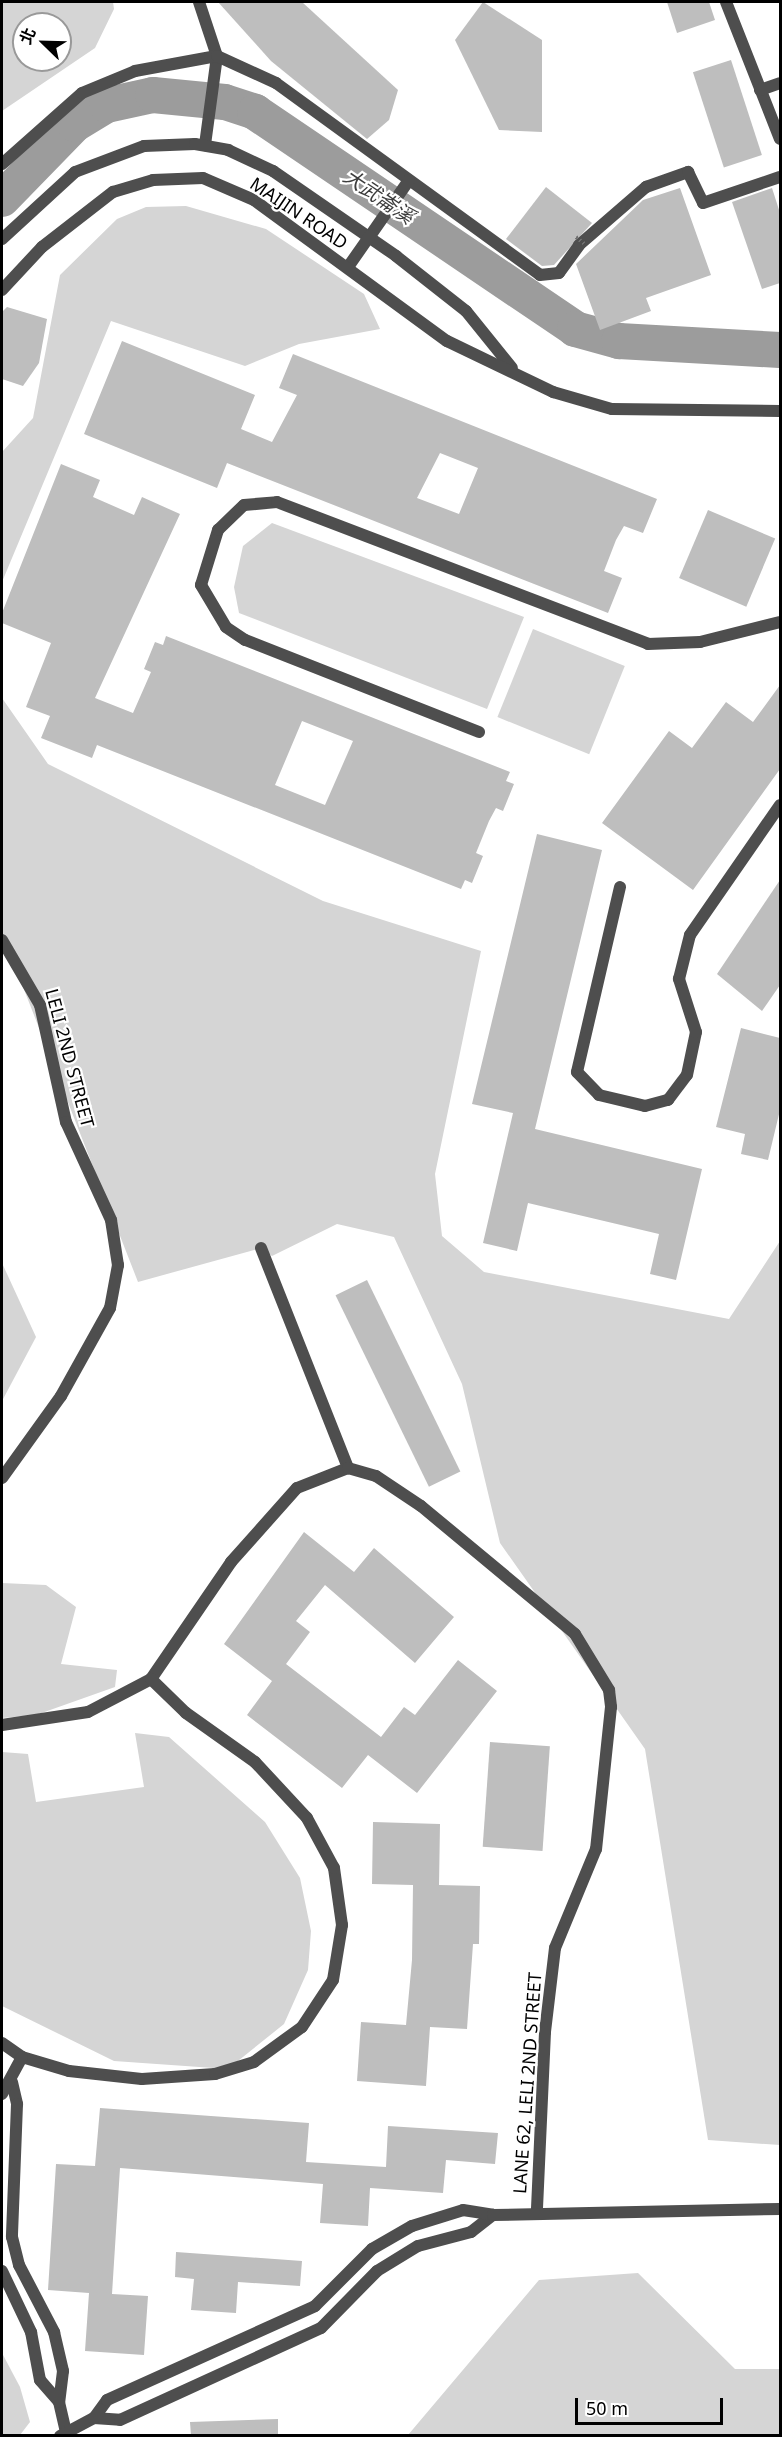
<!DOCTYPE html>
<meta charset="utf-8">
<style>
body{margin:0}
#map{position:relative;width:782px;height:2437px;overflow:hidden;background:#fff;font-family:"Noto Sans","Noto Sans TC",sans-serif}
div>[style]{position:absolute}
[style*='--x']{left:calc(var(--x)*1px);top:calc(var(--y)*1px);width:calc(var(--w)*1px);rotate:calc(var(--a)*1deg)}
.green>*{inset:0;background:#d5d5d5;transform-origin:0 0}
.river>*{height:36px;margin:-18px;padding:0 18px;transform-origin:18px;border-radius:18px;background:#9c9c9c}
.building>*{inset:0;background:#bebebe;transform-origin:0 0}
.service>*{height:12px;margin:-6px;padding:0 6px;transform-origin:6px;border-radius:6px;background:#4e4e4e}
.minor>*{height:12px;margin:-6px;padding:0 6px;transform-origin:6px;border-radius:6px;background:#4e4e4e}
.tertiary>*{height:12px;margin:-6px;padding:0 6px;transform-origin:6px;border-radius:6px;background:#4e4e4e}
.path-bridge>*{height:4px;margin-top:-2px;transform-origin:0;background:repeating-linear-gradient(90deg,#707070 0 1.5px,transparent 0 4.5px)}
span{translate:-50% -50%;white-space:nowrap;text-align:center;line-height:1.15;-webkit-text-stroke:4.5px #fff;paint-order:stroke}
.street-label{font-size:18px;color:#000}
.water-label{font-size:20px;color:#3d3d3d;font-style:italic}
.frame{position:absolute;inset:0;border:3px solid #000;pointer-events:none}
.north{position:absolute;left:12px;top:12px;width:60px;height:60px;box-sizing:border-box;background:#fff;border:2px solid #999;border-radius:50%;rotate:293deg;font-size:16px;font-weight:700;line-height:24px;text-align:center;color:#000}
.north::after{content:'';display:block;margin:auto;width:21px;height:27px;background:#000;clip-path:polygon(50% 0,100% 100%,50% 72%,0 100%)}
.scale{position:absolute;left:575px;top:2398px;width:148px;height:27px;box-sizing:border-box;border:3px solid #000;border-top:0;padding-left:8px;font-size:18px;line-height:21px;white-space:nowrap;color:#000;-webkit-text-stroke:4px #fff;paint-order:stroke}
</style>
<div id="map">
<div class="green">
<div style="clip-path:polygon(evenodd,2px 2px,113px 2px,114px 9px,95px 48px,2px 111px,2px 2px,24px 24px,60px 24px,60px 60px,24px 60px,24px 24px)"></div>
<div style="clip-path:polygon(186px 206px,266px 229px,364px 294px,380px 329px,299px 344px,245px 366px,111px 321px,2px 582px,2px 452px,33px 418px,60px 275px,117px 219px,146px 207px)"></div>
<div style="clip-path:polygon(272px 523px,524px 617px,487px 709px,239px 613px,234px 587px,243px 546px)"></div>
<div style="left:533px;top:629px;width:99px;height:95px;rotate:22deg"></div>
<div style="clip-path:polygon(2px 698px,48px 764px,323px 901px,481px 951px,435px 1174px,442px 1236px,484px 1272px,729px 1319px,780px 1241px,780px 2145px,708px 2140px,645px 1749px,500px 1543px,462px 1384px,394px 1237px,337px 1224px,272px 1256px,261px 1248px,138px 1282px,2px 933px)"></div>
<div style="clip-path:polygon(2px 1263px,36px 1337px,2px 1401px)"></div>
<div style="clip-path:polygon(2px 1583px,46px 1585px,76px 1607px,61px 1664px,117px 1670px,115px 1687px,36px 1715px,2px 1718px)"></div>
<div style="clip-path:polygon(135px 1733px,169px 1737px,265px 1822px,300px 1878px,311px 1931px,308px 1970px,284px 2024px,228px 2069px,114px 2061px,2px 2006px,2px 1752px,28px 1754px,36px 1802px,144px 1787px)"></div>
<div style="clip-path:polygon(638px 2273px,735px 2369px,780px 2369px,780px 2435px,408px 2435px,539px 2280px)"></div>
<div style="clip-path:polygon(2px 2353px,20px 2387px,30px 2422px,20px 2435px,2px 2435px)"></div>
</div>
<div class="river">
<div style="--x:2;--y:199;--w:105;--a:-45.8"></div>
<div style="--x:75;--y:124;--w:37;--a:-31"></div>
<div style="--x:107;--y:105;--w:47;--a:-12.3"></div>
<div style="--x:153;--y:95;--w:72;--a:5.6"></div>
<div style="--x:225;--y:102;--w:32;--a:18"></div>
<div style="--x:255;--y:112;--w:387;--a:34.1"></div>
<div style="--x:575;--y:329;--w:46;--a:15.3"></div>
<div style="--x:619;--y:341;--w:161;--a:3.2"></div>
</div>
<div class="building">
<div style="clip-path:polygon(218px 2px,302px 2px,398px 90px,389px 120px,367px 139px,271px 61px)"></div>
<div style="clip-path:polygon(483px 2px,542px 40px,542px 132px,499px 130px,455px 40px)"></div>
<div style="clip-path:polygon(667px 2px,709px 2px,715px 20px,677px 33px)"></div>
<div style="left:731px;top:60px;width:100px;height:40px;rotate:72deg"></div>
<div style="clip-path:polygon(546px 187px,592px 223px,554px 265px,542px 266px,506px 239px)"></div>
<div style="clip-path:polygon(680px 188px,711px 275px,646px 298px,651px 311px,600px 330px,576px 264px,643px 200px)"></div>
<div style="clip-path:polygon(772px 188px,780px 213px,780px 283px,762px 289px,732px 202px)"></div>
<div style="clip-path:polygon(7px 307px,47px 319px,39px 363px,23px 386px,2px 379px,2px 312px)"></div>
<div style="clip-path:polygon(evenodd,122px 341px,255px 395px,241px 429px,272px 442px,297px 395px,279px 388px,293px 354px,657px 499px,643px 533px,624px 526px,616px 540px,604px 571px,622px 578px,608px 613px,227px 463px,217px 488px,84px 434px,122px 341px,440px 453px,478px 468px,459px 514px,417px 498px,440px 453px)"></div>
<div style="clip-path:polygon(evenodd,61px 464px,100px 480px,93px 497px,134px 515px,142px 497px,180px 514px,95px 698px,133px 713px,151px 672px,144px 669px,155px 642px,163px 645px,166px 636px,510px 772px,506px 781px,514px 784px,503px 811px,496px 808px,489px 821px,476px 853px,483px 856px,472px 883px,465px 880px,461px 889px,97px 745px,92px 758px,41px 738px,50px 716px,26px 707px,51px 643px,2px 623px,2px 613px,61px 464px,302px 721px,353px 741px,325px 805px,275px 785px,302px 721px)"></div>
<div style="left:708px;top:510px;width:73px;height:74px;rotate:23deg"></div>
<div style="clip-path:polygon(780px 685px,780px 769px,693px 890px,602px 823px,669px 731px,692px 748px,726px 702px,753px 722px)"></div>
<div style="clip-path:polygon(537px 834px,602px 850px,535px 1129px,702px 1169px,676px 1280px,650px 1274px,659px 1234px,528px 1203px,517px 1251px,483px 1243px,513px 1113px,472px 1104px)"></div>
<div style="clip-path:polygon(780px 880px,780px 985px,762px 1011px,717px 974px)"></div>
<div style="clip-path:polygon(741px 1028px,780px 1038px,780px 1110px,768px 1160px,741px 1154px,745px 1134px,716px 1127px)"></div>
<div style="left:367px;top:1280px;width:213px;height:35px;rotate:64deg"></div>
<div style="clip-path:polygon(304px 1532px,354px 1572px,374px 1548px,454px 1617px,415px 1663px,325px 1585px,296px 1621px,310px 1632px,286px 1664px,381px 1737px,404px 1707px,415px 1715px,458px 1660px,497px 1691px,417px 1793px,368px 1755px,342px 1788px,247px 1715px,272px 1681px,224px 1644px)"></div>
<div style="left:490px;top:1742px;width:60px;height:105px;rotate:4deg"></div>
<div style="clip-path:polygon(373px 1822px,440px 1824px,439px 1885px,480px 1886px,479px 1944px,473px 1944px,467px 2029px,430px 2027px,426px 2086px,357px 2081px,361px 2022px,406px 2025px,412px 1960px,413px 1885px,372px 1884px)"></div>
<div style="clip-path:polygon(100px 2108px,309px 2123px,306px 2162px,386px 2167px,388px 2126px,498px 2133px,495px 2164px,446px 2160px,443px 2193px,370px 2188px,368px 2226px,320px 2223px,323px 2184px,120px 2168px,112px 2294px,148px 2296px,144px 2355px,85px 2351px,89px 2293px,48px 2290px,56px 2164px,95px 2166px)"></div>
<div style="clip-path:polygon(176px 2252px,302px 2261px,300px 2286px,238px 2282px,236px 2313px,191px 2310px,194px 2279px,175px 2277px)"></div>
<div style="clip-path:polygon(278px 2419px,278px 2436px,191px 2436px,190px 2422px)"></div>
</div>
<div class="service">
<div style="--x:199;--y:2;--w:57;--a:71.6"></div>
<div style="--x:217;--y:56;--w:90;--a:97.7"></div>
<div style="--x:2;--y:164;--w:107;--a:-41.6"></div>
<div style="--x:82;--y:93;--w:57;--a:-22.5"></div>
<div style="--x:135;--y:71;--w:83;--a:-10.4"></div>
<div style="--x:217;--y:56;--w:65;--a:24.6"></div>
<div style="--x:276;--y:83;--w:326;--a:36"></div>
<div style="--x:540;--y:275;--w:19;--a:-6"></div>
<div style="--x:559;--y:273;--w:34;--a:-54"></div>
<div style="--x:579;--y:245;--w:89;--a:-40.9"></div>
<div style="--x:646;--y:187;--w:45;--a:-19.7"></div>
<div style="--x:688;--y:172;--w:34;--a:64"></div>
<div style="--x:703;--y:203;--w:81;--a:-18.7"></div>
<div style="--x:370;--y:236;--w:68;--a:-55.1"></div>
</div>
<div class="minor">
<div style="--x:726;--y:2;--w:147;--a:68.5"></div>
<div style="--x:760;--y:90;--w:21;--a:-19"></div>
<div style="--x:479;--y:732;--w:251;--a:-158.5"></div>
<div style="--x:245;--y:640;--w:23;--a:-146"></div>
<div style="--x:226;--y:627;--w:49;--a:-120.8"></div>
<div style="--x:201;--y:585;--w:58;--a:-72.8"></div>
<div style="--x:218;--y:530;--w:36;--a:-44"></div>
<div style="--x:244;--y:505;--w:33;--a:-5"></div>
<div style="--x:277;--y:502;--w:397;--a:20.9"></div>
<div style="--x:648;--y:644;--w:52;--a:-2.2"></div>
<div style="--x:700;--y:642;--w:82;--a:-14"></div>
<div style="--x:620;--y:887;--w:190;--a:103.1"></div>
<div style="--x:577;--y:1072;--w:32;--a:46"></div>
<div style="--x:599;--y:1095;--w:47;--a:13.4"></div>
<div style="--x:645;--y:1106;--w:24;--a:-15"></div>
<div style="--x:668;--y:1100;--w:31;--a:-53"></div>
<div style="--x:687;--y:1075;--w:44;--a:-78.2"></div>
<div style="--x:696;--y:1032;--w:56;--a:-107.8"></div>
<div style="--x:679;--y:979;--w:45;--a:-76"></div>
<div style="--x:690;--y:935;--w:158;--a:-55.3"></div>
<div style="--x:2;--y:940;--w:75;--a:59.7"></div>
<div style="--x:40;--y:1005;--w:120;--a:77.5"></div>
<div style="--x:66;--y:1122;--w:108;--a:65.3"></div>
<div style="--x:111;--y:1220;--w:46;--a:81.2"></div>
<div style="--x:118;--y:1265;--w:44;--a:100.5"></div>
<div style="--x:110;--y:1308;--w:101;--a:119.1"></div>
<div style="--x:61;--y:1396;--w:101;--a:125.7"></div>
<div style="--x:261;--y:1248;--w:237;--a:68.4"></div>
<div style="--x:2;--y:1725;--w:87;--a:-8.6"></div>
<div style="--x:88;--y:1712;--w:71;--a:-27.6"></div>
<div style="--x:151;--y:1679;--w:142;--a:-55.6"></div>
<div style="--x:231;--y:1562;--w:99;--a:-48.3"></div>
<div style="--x:297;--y:1488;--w:55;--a:-21.4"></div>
<div style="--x:348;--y:1468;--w:29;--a:16"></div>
<div style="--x:376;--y:1476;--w:54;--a:33.7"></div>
<div style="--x:421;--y:1506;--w:200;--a:39.7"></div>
<div style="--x:575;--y:1634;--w:66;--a:58.7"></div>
<div style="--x:609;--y:1690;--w:17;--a:83"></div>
<div style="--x:611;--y:1707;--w:143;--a:96"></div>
<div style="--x:596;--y:1849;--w:107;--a:112.5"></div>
<div style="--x:555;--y:1948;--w:85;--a:96.8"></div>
<div style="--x:545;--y:2032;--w:178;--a:92.6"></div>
<div style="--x:2;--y:2043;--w:24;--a:35"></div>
<div style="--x:22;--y:2057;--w:49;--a:16.6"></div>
<div style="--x:69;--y:2071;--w:73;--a:6.3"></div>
<div style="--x:142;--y:2079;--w:73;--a:-3.9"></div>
<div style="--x:215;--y:2074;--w:41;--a:-17.1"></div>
<div style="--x:254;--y:2062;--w:59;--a:-36.1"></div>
<div style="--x:302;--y:2027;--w:56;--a:-56.6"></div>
<div style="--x:333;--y:1980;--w:56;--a:-80.7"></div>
<div style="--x:342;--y:1925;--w:58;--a:-98"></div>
<div style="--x:334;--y:1868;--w:57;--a:-118.4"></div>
<div style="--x:307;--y:1818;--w:76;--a:-132.9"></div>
<div style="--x:255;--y:1762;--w:85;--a:-144.6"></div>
<div style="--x:186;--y:1713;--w:49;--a:-135.8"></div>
<div style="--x:12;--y:2082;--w:23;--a:77"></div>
<div style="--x:17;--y:2104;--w:133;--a:92.2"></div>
<div style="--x:12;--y:2237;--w:29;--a:76"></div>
<div style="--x:19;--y:2265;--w:76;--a:62.4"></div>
<div style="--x:54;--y:2332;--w:40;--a:77"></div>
<div style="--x:63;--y:2371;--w:31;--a:97"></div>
<div style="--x:59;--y:2402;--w:31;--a:77"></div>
<div style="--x:2;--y:2094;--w:42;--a:-61.6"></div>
<div style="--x:2;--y:2271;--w:68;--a:64.6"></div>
<div style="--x:31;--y:2332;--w:49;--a:79.4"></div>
<div style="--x:40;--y:2380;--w:29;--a:49"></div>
<div style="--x:94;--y:2418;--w:26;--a:4"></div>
<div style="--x:120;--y:2420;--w:221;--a:-24.6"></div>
<div style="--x:321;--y:2328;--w:80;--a:-45.5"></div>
<div style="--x:377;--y:2271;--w:48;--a:-31.4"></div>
<div style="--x:418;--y:2246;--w:55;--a:-14.8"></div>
<div style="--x:471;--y:2232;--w:28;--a:-38"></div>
<div style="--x:60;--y:2436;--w:38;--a:-28"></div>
<div style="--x:94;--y:2418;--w:22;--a:-54"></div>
<div style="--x:107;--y:2400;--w:228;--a:-24.3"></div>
<div style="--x:315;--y:2306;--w:81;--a:-45"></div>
<div style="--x:372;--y:2249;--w:46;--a:-29.9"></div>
<div style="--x:412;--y:2226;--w:53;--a:-17.4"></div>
<div style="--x:463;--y:2210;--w:30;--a:9"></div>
<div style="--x:493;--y:2215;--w:287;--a:-1.2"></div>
</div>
<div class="tertiary">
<div style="--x:2;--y:239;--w:99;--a:-42.5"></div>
<div style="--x:75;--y:172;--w:74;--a:-20.6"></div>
<div style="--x:144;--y:146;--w:51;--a:-2.2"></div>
<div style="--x:195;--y:144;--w:34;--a:10"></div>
<div style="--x:228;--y:150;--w:50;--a:25"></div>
<div style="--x:273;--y:171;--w:150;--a:34.6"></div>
<div style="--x:396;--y:256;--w:89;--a:38.2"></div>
<div style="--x:466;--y:311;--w:73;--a:51.1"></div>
<div style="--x:348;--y:267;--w:38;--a:-55"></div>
<div style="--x:2;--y:290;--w:59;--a:-47.1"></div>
<div style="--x:42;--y:247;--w:90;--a:-37.8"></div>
<div style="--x:113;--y:192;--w:42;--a:-16.7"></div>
<div style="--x:153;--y:180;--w:50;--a:-2.3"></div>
<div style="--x:203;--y:178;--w:56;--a:23.3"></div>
<div style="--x:254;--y:200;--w:239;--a:36.2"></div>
<div style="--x:447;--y:341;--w:118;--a:25.7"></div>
<div style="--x:553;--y:392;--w:61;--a:16.1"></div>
<div style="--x:612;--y:409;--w:168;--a:0.7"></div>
</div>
<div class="path-bridge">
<div style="--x:576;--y:237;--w:13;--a:39"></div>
</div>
<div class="street-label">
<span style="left:299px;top:213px;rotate:34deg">MAIJIN ROAD</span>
<span style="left:70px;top:1058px;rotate:75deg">LELI 2ND STREET</span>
<span style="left:527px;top:2083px;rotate:-86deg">LANE 62, LELI 2ND STREET</span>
</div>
<div class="water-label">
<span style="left:379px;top:196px;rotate:34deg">大武崙溪</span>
</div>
<div class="frame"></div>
<div class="north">北</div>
<div class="scale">50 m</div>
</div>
